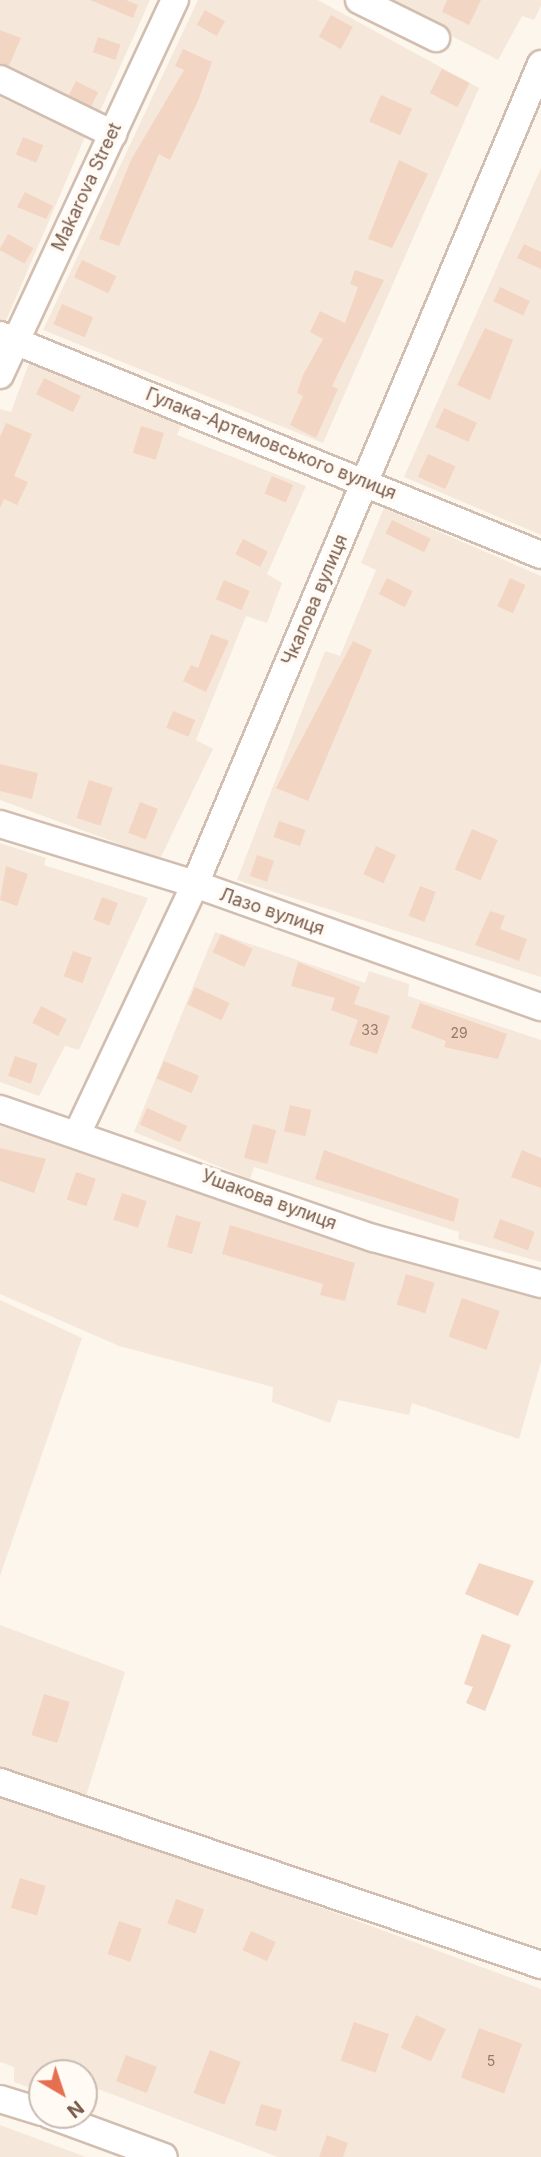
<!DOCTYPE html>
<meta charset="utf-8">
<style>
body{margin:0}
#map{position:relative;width:541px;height:2157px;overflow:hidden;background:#fdf6ec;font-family:Inter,sans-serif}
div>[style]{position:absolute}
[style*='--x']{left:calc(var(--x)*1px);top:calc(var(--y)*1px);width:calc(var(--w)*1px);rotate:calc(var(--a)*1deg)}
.residential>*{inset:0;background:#f5e8da}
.building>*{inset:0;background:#f3d5c3;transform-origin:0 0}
.roads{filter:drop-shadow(2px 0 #d1beb0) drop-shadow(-2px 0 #d1beb0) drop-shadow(0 2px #d1beb0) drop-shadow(0 -2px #d1beb0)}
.minor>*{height:26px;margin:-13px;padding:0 13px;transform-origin:13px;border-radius:13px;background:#fff}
span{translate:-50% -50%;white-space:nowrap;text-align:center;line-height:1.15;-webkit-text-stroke:7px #fffaf3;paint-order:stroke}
.number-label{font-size:14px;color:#987a6a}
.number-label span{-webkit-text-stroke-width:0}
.street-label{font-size:18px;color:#7a5c4d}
.north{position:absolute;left:28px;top:2059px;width:70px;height:70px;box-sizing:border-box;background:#fffaf3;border:2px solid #cabbb1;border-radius:50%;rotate:141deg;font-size:19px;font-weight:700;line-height:28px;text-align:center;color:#7a5c4d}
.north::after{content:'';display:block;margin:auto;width:24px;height:32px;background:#e76f51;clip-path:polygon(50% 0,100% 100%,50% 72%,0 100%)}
</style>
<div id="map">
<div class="residential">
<div style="clip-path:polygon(0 0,150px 0,98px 116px,0 69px)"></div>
<div style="clip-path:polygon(198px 0,318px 0,479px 88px,323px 443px,43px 330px)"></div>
<div style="clip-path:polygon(382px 0,541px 0,541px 6px,534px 20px,522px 16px,498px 60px)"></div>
<div style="clip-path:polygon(0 97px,85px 137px,5px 323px,0 321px)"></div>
<div style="clip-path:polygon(541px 168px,541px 535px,404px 477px)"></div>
<div style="clip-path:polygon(30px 360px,182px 422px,177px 435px,306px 486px,267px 574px,282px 583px,267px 623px,246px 616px,196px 740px,213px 749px,160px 859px,0 800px,0 409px,11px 412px)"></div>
<div style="clip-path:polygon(384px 508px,541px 576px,541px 977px,237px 880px,325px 651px,340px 656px,376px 570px,361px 563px)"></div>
<div style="clip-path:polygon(0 843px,46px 858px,44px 865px,148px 898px,79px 1050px,65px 1046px,39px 1096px,0 1082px)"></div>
<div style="clip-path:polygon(215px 932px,365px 983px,369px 971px,409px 984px,408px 996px,541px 1040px,541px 1262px,458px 1239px,459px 1232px,254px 1167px,250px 1179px,134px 1132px)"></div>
<div style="clip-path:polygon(0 1126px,541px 1299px,541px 1362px,519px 1439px,412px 1403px,409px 1415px,338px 1400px,330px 1423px,272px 1402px,273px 1387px,119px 1346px,0 1294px)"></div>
<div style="clip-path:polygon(0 1300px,82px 1338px,0 1576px)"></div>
<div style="clip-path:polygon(0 1625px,125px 1672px,79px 1818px,541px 1989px,541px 2157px,278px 2157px,98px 2089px,84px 2101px,84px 2073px,42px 2073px,42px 2092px,14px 2082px,14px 2067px,0 2062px)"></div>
<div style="clip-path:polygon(0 2125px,86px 2157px,0 2157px)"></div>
</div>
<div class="building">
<div style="clip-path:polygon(90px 0,126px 0,138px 5px,133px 18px)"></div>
<div style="clip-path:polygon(447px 0,481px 0,469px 25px,442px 12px)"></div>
<div style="left:205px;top:10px;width:23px;height:17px;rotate:29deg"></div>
<div style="left:331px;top:15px;width:25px;height:25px;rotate:29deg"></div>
<div style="clip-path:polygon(0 30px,21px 38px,9px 66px,0 63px)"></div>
<div style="left:98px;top:37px;width:24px;height:16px;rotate:19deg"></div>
<div style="clip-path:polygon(183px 49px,212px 62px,198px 101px,170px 160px,159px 154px,119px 246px,99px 239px,131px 160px,184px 70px,175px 66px)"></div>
<div style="left:442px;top:69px;width:31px;height:27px;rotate:27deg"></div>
<div style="left:76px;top:81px;width:25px;height:16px;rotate:27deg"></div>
<div style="left:381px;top:95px;width:34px;height:29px;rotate:24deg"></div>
<div style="left:23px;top:137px;width:22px;height:19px;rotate:22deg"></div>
<div style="clip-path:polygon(399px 160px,428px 174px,392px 248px,368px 239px)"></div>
<div style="clip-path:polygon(25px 192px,53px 206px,46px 219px,17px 207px)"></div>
<div style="left:8px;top:234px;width:29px;height:18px;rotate:29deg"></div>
<div style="clip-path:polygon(524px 244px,541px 252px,541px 269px,517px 258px)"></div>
<div style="left:82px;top:260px;width:38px;height:19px;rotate:25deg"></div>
<div style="clip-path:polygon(355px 270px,384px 280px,332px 386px,338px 389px,316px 438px,290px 425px,303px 396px,297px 393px,303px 375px,323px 339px,310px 332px,320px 311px,345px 323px,358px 287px,350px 284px)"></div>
<div style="left:500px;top:287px;width:33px;height:16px;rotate:25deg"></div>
<div style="left:62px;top:304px;width:34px;height:22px;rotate:23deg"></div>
<div style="clip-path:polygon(485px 328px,513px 340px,490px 400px,457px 385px)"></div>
<div style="left:44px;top:378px;width:41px;height:18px;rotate:26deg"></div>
<div style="left:444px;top:408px;width:36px;height:21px;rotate:24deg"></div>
<div style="clip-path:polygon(6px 423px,32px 434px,14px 476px,28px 482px,17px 505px,4px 499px,0 508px,0 437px)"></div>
<div style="left:141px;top:426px;width:24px;height:28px;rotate:17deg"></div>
<div style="left:428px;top:454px;width:30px;height:25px;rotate:24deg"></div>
<div style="left:272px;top:476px;width:23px;height:19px;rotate:23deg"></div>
<div style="left:392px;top:520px;width:43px;height:15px;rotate:26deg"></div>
<div style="left:243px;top:539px;width:28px;height:17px;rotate:27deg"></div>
<div style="left:387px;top:578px;width:29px;height:18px;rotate:27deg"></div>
<div style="left:510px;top:578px;width:17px;height:31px;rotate:24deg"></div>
<div style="left:224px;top:580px;width:28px;height:21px;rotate:23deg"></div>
<div style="clip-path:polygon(211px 634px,229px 641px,206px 692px,183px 681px,191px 665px,198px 668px)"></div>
<div style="clip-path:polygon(353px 641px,372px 650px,308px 801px,276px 788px)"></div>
<div style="left:173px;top:711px;width:24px;height:18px;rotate:22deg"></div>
<div style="clip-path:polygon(0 764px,38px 773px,32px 799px,0 791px)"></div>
<div style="left:89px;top:780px;width:25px;height:40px;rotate:18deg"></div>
<div style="left:140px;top:802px;width:19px;height:33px;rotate:21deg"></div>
<div style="left:279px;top:821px;width:28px;height:17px;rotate:19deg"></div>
<div style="left:472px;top:829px;width:28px;height:44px;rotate:23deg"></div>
<div style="left:376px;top:846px;width:22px;height:31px;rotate:24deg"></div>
<div style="left:257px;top:855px;width:18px;height:22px;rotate:19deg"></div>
<div style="clip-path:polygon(6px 866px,28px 874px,17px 906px,0 900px)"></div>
<div style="left:420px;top:886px;width:17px;height:32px;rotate:21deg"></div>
<div style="left:102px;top:897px;width:17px;height:24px;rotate:21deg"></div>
<div style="clip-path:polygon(490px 911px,505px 916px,500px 929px,527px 939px,519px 961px,475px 945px)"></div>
<div style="left:221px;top:934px;width:35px;height:20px;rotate:25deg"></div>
<div style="left:73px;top:951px;width:20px;height:27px;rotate:20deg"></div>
<div style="clip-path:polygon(298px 962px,360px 987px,354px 1004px,390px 1016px,377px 1054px,349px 1045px,358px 1020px,331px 1010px,335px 998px,291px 986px)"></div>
<div style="left:195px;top:987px;width:38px;height:19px;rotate:25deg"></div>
<div style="clip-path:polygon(420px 1003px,507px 1034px,498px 1059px,444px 1047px,446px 1041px,411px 1028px)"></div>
<div style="left:41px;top:1006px;width:29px;height:19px;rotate:27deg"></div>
<div style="left:15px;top:1056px;width:24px;height:21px;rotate:19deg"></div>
<div style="left:164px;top:1061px;width:38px;height:19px;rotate:23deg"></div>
<div style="left:290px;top:1105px;width:22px;height:27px;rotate:13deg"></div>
<div style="left:147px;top:1108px;width:44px;height:18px;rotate:24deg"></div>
<div style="left:253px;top:1124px;width:24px;height:35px;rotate:15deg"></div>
<div style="clip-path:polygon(0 1148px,46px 1159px,34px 1193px,0 1181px)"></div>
<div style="clip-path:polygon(324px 1150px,459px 1199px,454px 1222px,315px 1179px)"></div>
<div style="clip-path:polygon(522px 1150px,541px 1158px,541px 1188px,511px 1177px)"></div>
<div style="left:76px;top:1172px;width:21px;height:29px;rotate:19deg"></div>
<div style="left:122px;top:1193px;width:26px;height:28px;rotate:18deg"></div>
<div style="left:176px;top:1215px;width:26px;height:33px;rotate:16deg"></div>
<div style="left:500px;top:1219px;width:37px;height:20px;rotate:20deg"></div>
<div style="clip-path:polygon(230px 1225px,355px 1263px,345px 1301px,320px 1295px,323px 1284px,222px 1254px)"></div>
<div style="left:406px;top:1274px;width:30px;height:32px;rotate:17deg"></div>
<div style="left:462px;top:1298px;width:40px;height:41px;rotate:19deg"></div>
<div style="clip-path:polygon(479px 1563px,534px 1581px,518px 1616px,465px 1594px)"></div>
<div style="clip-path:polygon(482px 1634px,511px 1645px,485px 1711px,466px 1703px,473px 1687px,464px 1684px)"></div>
<div style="left:44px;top:1694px;width:27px;height:43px;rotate:17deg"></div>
<div style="left:20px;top:1878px;width:27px;height:31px;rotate:17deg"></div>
<div style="left:176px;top:1899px;width:30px;height:26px;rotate:20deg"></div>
<div style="left:119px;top:1921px;width:24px;height:35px;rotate:19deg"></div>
<div style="left:251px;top:1931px;width:27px;height:21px;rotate:24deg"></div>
<div style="left:416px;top:2015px;width:33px;height:36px;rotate:25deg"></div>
<div style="left:354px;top:2022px;width:37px;height:41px;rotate:19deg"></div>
<div style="left:479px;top:2028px;width:46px;height:53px;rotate:20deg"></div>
<div style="left:210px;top:2050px;width:33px;height:46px;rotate:21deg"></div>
<div style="left:126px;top:2055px;width:33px;height:28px;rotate:21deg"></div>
<div style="left:261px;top:2104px;width:22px;height:22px;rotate:16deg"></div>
<div style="clip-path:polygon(327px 2135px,348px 2143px,343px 2157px,319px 2157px)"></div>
</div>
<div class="roads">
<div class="minor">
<div style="--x:359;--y:0;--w:86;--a:26.3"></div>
<div style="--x:0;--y:79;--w:126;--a:26"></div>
<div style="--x:0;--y:335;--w:584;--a:22.13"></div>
<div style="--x:0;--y:375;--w:414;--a:-65"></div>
<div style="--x:0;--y:824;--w:204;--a:17.1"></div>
<div style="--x:195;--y:884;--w:367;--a:19.6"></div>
<div style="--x:0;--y:1109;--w:395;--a:19.1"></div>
<div style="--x:373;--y:1238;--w:174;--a:15.3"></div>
<div style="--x:78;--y:1132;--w:274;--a:-64.7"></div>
<div style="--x:195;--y:884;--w:890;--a:-67.12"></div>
<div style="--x:0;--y:1782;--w:571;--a:18.69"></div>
<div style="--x:0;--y:2099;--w:44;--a:17.2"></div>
<div style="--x:50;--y:2115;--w:121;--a:20.2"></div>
</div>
</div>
<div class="number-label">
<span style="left:370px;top:1030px">33</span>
<span style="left:459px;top:1033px">29</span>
<span style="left:491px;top:2061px">5</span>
</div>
<div class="street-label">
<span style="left:87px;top:187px;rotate:-65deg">Makarova Street</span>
<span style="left:271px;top:444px;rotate:22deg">Гулака-Артемовського вулиця</span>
<span style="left:315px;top:600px;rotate:-67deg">Чкалова вулиця</span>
<span style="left:272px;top:912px;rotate:19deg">Лазо вулиця</span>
<span style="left:269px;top:1200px;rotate:20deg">Ушакова вулиця</span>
</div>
<div class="north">N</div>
</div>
